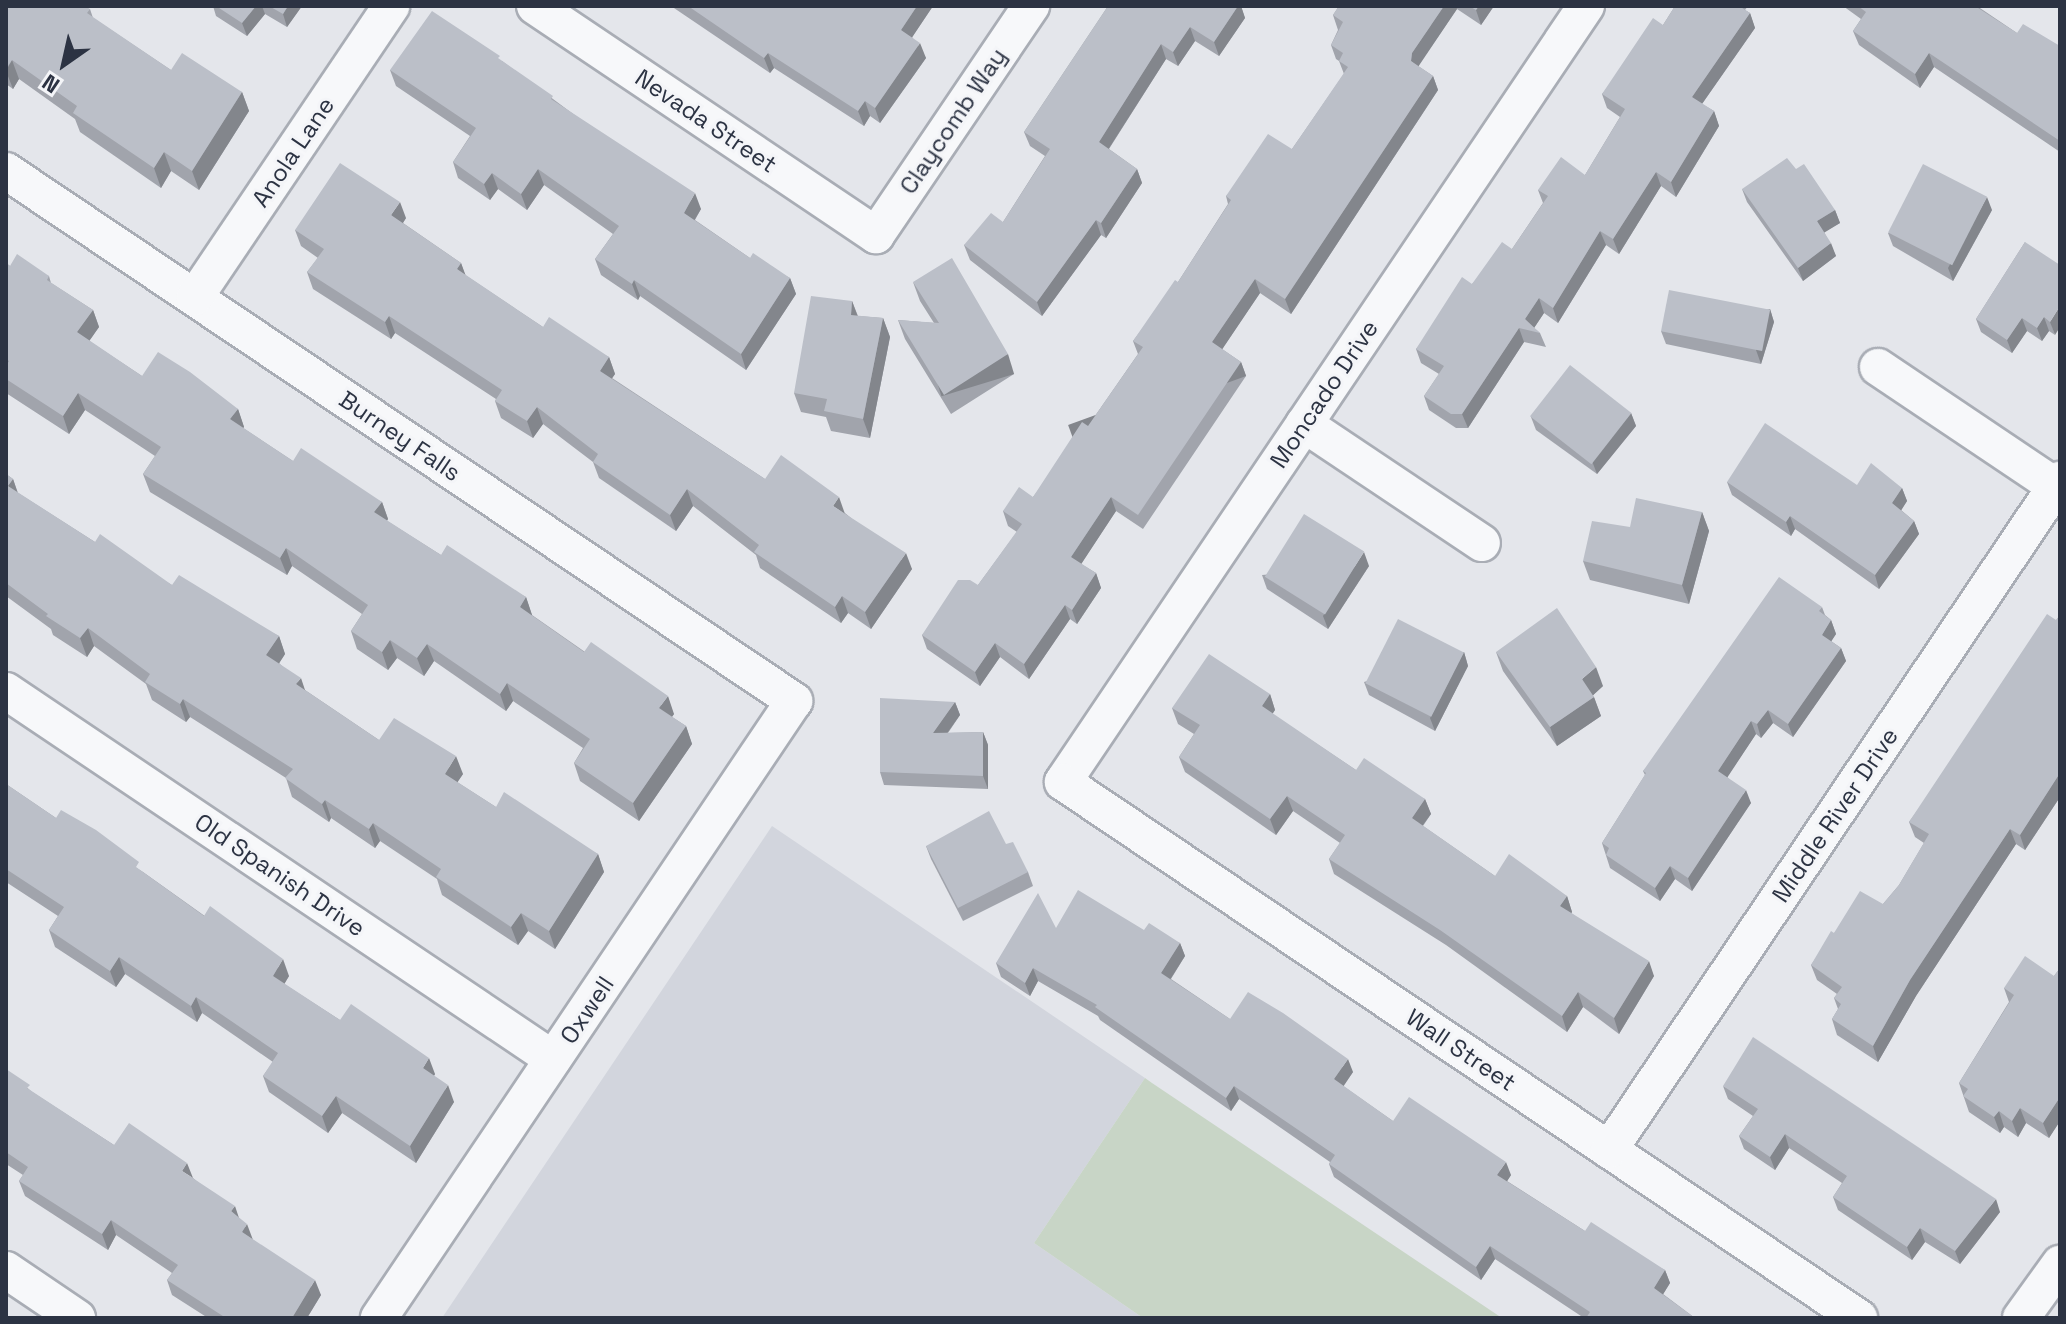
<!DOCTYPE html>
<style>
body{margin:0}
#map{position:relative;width:2066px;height:1324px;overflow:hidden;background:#e4e6eb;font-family:"Space Grotesk",sans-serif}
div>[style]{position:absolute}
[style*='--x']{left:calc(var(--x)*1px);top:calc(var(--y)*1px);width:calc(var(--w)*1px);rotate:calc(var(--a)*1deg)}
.built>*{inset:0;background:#d2d5dd}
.green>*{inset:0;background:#c8d5c6}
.roads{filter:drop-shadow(2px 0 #a9adb5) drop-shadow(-2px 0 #a9adb5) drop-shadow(0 2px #a9adb5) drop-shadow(0 -2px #a9adb5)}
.minor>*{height:36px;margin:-18px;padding:0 18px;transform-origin:18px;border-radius:18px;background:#f7f8fa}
.wall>*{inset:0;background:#a1a4ac}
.shaded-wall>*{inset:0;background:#83868c;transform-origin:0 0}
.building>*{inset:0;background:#bbbfc8;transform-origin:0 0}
span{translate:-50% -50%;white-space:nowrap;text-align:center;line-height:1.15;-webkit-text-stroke:6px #f4f5f8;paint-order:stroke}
.street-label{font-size:24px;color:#2c3343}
.frame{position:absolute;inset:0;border:8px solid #2c3343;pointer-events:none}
.north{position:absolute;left:24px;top:24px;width:80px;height:80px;-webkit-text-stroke:6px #f4f5f8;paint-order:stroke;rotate:214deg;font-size:22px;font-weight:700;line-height:32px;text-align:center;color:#2c3343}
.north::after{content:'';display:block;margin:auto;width:28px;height:36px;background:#2c3343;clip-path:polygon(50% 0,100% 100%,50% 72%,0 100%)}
</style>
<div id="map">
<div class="built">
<div style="clip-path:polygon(772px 826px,1145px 1078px,1034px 1243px,1143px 1318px,442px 1318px)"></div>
</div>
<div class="green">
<div style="clip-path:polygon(1145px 1078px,1152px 1083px,1502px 1318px,1143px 1318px,1034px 1243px)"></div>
</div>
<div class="roads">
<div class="minor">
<div style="--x:535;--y:6;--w:411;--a:33.9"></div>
<div style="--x:876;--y:235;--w:277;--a:-55.9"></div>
<div style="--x:1586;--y:6;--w:936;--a:123.98"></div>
<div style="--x:1063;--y:782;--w:960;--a:33.96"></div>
<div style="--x:6;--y:171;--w:950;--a:33.92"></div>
<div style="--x:794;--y:701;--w:744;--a:123.93"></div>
<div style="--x:195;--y:297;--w:351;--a:-56"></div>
<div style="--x:1878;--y:367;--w:213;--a:33.9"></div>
<div style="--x:1304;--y:424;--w:214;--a:33.8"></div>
<div style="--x:6;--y:691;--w:659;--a:33.93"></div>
<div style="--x:1609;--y:1150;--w:808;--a:-56.05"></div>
<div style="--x:6;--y:1270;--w:86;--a:34.1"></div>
<div style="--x:2021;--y:1318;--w:67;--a:-54.2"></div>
</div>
</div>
<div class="wall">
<div style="clip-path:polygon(6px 6px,90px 9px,93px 18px,171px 70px,242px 92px,249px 111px,199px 190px,171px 171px,161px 188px,80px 132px,75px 119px,19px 79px,13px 89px,6px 84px)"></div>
<div style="clip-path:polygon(213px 6px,302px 6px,287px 27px,265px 14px,247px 36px,216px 16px)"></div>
<div style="clip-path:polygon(671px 6px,933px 6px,912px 37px,926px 58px,880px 123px,870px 116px,864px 126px,774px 68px,770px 73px)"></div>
<div style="clip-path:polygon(1108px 6px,1241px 6px,1245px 18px,1219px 56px,1195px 41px,1178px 66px,1166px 59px,1109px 149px,1137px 169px,1142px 183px,1106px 238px,1101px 235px,1042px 316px,970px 260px,964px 245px,1003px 222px,1045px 156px,1030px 146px,1024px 132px)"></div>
<div style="clip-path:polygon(1339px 6px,1494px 6px,1481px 25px,1457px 9px,1418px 66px,1433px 76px,1438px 90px,1291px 314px,1260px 293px,1222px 349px,1241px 362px,1246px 376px,1143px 529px,1116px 511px,1081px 564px,1096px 573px,1101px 588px,1077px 624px,1070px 619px,1029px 679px,1000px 657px,980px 686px,927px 649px,922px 635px,978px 585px,1017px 532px,1008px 526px,1003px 511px,1033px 497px,1088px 426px,1138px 354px,1133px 341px,1178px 282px,1228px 204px,1226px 196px,1292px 149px,1344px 74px,1339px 61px,1336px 59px,1331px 45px,1338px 30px,1333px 15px)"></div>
<div style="clip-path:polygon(1675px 6px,1748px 6px,1745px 10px,1750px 13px,1755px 28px,1702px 104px,1714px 111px,1719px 126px,1676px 197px,1661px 186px,1619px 254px,1606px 245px,1558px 323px,1544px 313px,1534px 328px,1540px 333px,1546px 347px,1524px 342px,1468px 428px,1456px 428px,1429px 410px,1424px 396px,1439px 374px,1421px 363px,1416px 349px,1472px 284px,1512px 249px,1543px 203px,1538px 190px,1585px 175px,1620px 117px,1607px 108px,1602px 94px,1663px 25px)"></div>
<div style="clip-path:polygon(1843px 6px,1977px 6px,2017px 33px,2060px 46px,2060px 152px,1934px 67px,1920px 88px,1859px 45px,1853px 31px,1861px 19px)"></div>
<div style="clip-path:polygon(502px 61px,701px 209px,695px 220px,750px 258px,790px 278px,796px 294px,746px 370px,640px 296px,638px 300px,601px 275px,595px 259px,613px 234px,544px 185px,527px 210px,498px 189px,490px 200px,458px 178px,453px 162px,470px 136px,396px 86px,390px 70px)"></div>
<div style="clip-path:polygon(1742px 189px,1835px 210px,1840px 223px,1824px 232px,1836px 256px,1803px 281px,1747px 202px)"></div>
<div style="clip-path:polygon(1992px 210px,1953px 281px,1893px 246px,1888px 233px)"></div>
<div style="clip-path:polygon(406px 218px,403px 223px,461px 263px,465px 275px,543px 327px,609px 357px,615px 374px,612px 378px,765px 479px,845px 513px,912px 569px,871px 629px,848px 613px,841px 623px,760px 568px,756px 555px,693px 506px,676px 531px,599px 478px,593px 462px,543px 424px,533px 438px,501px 418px,495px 401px,496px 399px,395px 333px,391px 339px,313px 289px,307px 272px,318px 258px,301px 246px,295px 230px)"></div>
<div style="clip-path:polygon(2025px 242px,2055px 335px,2049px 331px,2042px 341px,2027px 331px,2012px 353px,1981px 332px,1976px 319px)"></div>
<div style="clip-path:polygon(6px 263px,10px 266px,49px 276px,51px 283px,93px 310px,99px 327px,89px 341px,142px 376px,238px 409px,244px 427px,243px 428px,293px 461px,382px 502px,388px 519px,387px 521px,441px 555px,526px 597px,532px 615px,674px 714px,672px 717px,686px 726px,692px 744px,639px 821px,580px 781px,574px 763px,583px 748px,513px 701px,506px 711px,434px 661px,424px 676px,397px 658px,388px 670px,357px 649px,351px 631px,362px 614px,292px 566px,287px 575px,150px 492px,143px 474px,155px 456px,85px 410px,69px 434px,6px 393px)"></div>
<div style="clip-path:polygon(913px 282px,1014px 374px,951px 414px,905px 339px,898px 320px,934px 323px,920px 301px)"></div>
<div style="clip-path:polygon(852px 301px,858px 316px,883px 318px,890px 337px,870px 438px,831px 431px,826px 417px,801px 412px,794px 393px)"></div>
<div style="clip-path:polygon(1770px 309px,1774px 322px,1761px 364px,1666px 344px,1661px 331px)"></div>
<div style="clip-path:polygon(1631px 413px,1636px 426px,1597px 474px,1536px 430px,1531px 417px)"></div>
<div style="clip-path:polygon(6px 474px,13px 479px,18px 493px,95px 542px,172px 585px,279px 636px,285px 654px,279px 663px,305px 690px,379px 740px,463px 774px,457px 782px,496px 807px,598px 854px,604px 872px,555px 949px,528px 931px,518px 945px,442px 895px,437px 879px,380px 841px,375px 848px,331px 818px,329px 822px,292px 797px,286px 778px,190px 717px,186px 722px,152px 700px,146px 684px,94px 646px,87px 657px,53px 635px,51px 629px,6px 596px)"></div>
<div style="clip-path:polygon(1727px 482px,1857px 485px,1902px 488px,1907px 501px,1901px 510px,1914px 521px,1919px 534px,1879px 589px,1795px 529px,1791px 536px,1732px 495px)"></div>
<div style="clip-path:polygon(1702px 512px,1709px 531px,1689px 604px,1590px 580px,1583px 561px)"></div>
<div style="clip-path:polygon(1369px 566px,1328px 629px,1267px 589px,1262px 575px)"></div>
<div style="clip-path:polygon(1822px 607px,1825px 615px,1831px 620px,1836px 634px,1831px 641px,1841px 648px,1846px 661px,1793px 737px,1773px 723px,1761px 738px,1756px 734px,1727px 777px,1751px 803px,1692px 891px,1675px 879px,1660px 901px,1610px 868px,1602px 843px,1645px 775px,1643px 771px)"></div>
<div style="clip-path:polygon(2060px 615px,2060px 797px,2025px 850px,2016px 844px,1916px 996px,1878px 1062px,1837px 1035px,1832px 1019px,1838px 1009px,1834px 998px,1837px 994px,1817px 980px,1811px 965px,1834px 933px,1883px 904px,1899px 885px,1924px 843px,1915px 837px,1909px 822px)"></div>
<div style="clip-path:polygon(1464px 652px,1468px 666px,1435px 731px,1369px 695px,1364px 682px)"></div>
<div style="clip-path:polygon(1496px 652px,1603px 686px,1593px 695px,1601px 716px,1557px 746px,1503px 671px)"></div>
<div style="clip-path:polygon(1270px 694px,1275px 710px,1272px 714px,1356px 770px,1425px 799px,1431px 814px,1423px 826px,1495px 876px,1567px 896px,1572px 912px,1571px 913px,1654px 976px,1619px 1034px,1583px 1007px,1567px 1032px,1446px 945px,1334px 874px,1329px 859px,1340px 843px,1293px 811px,1276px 835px,1185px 772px,1179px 757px,1194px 734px,1178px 724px,1172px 708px)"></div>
<div style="clip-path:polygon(955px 702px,960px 715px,948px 733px,983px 732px,988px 745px,988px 789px,884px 785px,880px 772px)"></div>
<div style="clip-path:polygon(6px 784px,56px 818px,143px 872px,289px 976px,284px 984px,340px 1020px,435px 1074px,434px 1076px,454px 1102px,416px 1163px,342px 1113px,328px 1133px,269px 1092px,263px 1076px,273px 1062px,202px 1013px,197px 1022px,125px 974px,116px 987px,55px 947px,49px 930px,58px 916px,6px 882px)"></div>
<div style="clip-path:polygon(1006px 844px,1028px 872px,1033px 886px,963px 921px,931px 859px,926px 846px)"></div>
<div style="clip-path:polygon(1056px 928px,1144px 930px,1180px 943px,1185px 956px,1171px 979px,1230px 1019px,1353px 1072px,1343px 1086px,1393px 1121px,1511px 1175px,1507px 1181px,1585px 1231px,1665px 1270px,1670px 1283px,1663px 1294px,1695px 1318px,1584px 1318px,1495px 1259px,1481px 1280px,1334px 1177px,1329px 1164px,1330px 1162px,1239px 1099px,1231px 1111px,1100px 1020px,1098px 1016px,1038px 981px,1030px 996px,1001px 977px,996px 963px)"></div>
<div style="clip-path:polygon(2060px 968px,2060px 1121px,2049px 1138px,2026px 1123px,2018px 1137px,2004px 1127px,2000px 1133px,1969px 1112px,1959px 1083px,2009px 1002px,2004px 988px,2054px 976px)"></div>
<div style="clip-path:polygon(6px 1069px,32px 1092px,114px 1145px,193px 1178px,239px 1218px,252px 1239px,321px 1295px,307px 1318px,208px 1318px,172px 1295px,167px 1280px,172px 1273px,116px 1235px,108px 1250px,25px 1196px,19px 1181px,23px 1175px,6px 1164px)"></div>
<div style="clip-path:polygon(1723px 1086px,2000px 1212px,1960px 1264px,1925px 1242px,1912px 1260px,1838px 1210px,1833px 1197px,1842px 1183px,1789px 1148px,1775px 1170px,1744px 1149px,1739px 1136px,1753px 1116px,1728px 1099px)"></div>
</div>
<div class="shaded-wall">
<div style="clip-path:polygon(256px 6px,262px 6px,265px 14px,247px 36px,242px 23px)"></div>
<div style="clip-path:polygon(288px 6px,302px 6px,287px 27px,283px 14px)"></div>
<div style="clip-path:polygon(917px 6px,933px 6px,907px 45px,901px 30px)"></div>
<div style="clip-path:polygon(1238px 6px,1241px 6px,1245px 18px,1219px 56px,1214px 42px)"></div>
<div style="clip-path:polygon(1444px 6px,1456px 6px,1457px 9px,1418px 67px,1411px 61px,1412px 53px)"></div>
<div style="clip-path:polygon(1479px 6px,1494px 6px,1481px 25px,1476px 10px)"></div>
<div style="clip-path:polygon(1750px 13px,1755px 28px,1697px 111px,1692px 97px)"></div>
<div style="clip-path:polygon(1190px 27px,1195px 41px,1178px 66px,1173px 52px)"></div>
<div style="clip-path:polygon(920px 43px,926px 58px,880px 123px,875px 108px)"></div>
<div style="clip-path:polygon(1161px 44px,1166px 59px,1104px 156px,1099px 142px)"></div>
<div style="clip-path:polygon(768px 53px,774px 68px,770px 73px,764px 58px)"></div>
<div style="clip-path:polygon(1929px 53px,1934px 67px,1920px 88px,1915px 74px)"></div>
<div style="clip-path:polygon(12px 60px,19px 79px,13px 89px,6px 71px)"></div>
<div style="clip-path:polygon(1433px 76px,1438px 90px,1291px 314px,1285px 299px)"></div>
<div style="clip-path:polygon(242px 92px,249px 111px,199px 190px,192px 171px)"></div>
<div style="clip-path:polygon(865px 101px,870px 116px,864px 126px,858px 111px)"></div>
<div style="clip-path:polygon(1714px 111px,1719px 126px,1676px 197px,1671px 182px)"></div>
<div style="clip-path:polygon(164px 152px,171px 171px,161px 188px,154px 168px)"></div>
<div style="clip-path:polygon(538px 169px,544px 185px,527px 210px,521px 194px)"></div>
<div style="clip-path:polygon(1137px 169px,1142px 183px,1106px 238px,1101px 223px)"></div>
<div style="clip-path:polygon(1656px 172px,1661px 186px,1619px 254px,1613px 239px)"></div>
<div style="clip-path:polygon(492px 173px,498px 189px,490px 200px,484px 184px)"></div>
<div style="clip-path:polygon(695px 193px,701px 209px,689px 229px,684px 213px)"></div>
<div style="clip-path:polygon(1987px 197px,1992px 210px,1953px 281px,1948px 268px)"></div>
<div style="clip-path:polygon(400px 202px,406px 218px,397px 232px,391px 215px)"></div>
<div style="clip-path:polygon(1835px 210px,1840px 223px,1822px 234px,1817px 221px)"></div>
<div style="clip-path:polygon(1096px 220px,1101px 235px,1042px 316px,1037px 302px)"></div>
<div style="clip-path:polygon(1600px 231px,1606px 245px,1558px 323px,1553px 308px)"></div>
<div style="clip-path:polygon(1831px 243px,1836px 256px,1803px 281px,1798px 268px)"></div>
<div style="clip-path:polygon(461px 263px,467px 279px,457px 269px)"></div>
<div style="clip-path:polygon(790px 278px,796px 294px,746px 370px,741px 354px)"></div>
<div style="clip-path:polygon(1255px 279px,1260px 293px,1217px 357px,1212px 342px)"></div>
<div style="clip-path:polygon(634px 280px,640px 296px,638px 300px,632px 284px)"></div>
<div style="clip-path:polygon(1539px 298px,1544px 313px,1532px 331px,1525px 319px)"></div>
<div style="clip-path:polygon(852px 301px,859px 320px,851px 315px)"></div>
<div style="clip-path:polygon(2060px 306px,2060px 327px,2055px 335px,2050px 322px)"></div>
<div style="clip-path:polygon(1770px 309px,1774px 322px,1761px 364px,1756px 350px)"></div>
<div style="clip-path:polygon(93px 310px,99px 327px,83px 350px,77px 332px)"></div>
<div style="clip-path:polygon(389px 316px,395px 333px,391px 339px,385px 322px)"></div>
<div style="clip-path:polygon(2044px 317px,2049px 331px,2042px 341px,2037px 328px)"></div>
<div style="clip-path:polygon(883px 318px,890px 337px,870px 438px,863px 419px)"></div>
<div style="clip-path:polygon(2022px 318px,2027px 331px,2012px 353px,2007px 340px)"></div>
<div style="clip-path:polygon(1519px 328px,1524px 342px,1468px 428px,1462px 414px)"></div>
<div style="left:1008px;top:354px;width:21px;height:76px;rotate:73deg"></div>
<div style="clip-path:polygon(609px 357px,615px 374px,606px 387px,600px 371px)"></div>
<div style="left:1241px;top:362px;width:15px;height:184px;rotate:70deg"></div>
<div style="clip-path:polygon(78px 393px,85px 410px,69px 434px,63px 416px)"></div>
<div style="clip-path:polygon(537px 407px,543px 424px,533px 438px,527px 421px)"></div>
<div style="clip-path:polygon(238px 409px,244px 427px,236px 436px,230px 419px)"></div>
<div style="clip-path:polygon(1631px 413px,1636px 426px,1597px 474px,1592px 461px)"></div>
<div style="clip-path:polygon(13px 479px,19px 497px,8px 486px)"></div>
<div style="clip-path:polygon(1902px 488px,1907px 501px,1897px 517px,1892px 503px)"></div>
<div style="clip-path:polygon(687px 489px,693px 506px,676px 531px,670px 515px)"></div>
<div style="clip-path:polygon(839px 497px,845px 514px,833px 506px)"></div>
<div style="clip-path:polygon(1111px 497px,1116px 511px,1076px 572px,1071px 557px)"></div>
<div style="clip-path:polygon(382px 502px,388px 519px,380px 530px,374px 512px)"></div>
<div style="clip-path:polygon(1702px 512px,1709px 531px,1689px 604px,1682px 585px)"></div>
<div style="clip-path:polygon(1790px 516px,1795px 529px,1791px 536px,1786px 522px)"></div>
<div style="clip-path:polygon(1914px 521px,1919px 534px,1879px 589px,1875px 575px)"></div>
<div style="clip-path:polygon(286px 548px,292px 566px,287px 575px,280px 558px)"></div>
<div style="clip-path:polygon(1364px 552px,1369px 566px,1328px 629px,1323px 616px)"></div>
<div style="clip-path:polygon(906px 553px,912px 569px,871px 629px,865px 612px)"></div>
<div style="clip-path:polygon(1096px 573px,1101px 588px,1077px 624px,1072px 610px)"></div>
<div style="clip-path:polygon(842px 596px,848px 613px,841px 623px,835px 607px)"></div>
<div style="clip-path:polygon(526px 597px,532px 615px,526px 624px,520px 607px)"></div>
<div style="clip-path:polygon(1065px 605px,1070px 619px,1029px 679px,1024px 664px)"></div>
<div style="clip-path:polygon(1831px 620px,1836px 634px,1827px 648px,1822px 635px)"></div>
<div style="clip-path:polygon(88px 628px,94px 646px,87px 657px,80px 638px)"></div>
<div style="clip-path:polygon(279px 636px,285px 654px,273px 673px,266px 655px)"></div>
<div style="clip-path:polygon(390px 640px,397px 658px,388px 670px,382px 652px)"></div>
<div style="clip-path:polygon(995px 643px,1000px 657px,980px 686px,975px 672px)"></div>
<div style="clip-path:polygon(427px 644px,434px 661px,424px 676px,417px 658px)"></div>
<div style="clip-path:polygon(1841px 648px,1846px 661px,1793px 737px,1788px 724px)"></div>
<div style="clip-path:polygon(1464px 652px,1468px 666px,1435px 731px,1430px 718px)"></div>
<div style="clip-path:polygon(1596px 667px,1603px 686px,1589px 699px,1582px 679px)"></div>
<div style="clip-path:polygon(301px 678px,307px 696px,296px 684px)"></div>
<div style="clip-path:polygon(507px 683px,513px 701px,506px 711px,500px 694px)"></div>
<div style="clip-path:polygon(1270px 694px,1275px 710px,1267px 722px,1262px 706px)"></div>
<div style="clip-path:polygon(668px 696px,674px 714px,665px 726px,659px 708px)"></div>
<div style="clip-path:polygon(1594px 697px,1601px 716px,1557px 746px,1550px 727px)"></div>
<div style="clip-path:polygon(183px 699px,190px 717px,186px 722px,180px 704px)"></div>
<div style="clip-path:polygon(955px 702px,960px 715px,938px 746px,933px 733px)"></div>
<div style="clip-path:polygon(1768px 710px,1773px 723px,1761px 738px,1757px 724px)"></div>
<div style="clip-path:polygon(1751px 721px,1756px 734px,1723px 784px,1718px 771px)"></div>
<div style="clip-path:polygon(686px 726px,692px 744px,639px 821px,633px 803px)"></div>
<div style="clip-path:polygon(983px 732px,988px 745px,988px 789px,983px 776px)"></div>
<div style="clip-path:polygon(456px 756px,463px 774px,451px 792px,445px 774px)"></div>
<div style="clip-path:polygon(2060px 773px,2060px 797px,2025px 850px,2020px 835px)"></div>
<div style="clip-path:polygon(1746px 790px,1751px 803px,1692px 891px,1688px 878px)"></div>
<div style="clip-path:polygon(1287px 796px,1293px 811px,1276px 835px,1270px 819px)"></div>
<div style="clip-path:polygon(1425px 799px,1431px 814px,1417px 833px,1412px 818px)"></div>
<div style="clip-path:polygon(325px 800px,331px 818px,329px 822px,322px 804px)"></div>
<div style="clip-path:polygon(373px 823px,380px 841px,375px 848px,369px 829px)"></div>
<div style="clip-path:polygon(2010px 829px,2016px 844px,1916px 996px,1878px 1062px,1873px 1046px,1910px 980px)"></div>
<div style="clip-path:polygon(598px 854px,604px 872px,555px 949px,549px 931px)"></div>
<div style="clip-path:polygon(1670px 866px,1675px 879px,1660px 901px,1655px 888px)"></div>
<div style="clip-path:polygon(1567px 896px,1572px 912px,1565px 922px,1560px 906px)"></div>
<div style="clip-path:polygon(521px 913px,528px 931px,518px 945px,511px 927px)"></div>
<div style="clip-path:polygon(1180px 943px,1185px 956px,1166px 986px,1161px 973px)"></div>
<div style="clip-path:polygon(119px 957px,125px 974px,116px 987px,110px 971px)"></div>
<div style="clip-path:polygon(283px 959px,289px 976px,279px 993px,273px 976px)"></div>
<div style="clip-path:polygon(1649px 961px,1654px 976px,1619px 1034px,1614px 1018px)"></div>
<div style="clip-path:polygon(1033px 968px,1038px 981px,1030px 996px,1025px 983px)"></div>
<div style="clip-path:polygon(1578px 992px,1583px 1007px,1567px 1032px,1562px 1016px)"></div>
<div style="clip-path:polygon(196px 997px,202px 1013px,197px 1022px,191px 1006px)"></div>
<div style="clip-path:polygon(429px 1058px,435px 1074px,429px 1084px,423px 1068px)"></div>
<div style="clip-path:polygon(1348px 1059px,1353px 1072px,1339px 1093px,1334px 1079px)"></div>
<div style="clip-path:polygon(448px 1085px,454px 1102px,416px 1163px,410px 1146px)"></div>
<div style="clip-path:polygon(1234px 1086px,1239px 1099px,1231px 1111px,1226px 1098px)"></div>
<div style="clip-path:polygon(336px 1096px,342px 1113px,328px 1133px,322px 1116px)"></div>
<div style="clip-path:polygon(2060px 1097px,2060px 1121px,2049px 1138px,2043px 1123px)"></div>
<div style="clip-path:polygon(2020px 1108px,2026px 1123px,2018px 1137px,2012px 1121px)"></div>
<div style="clip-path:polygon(1999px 1111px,2004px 1127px,2000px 1133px,1994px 1117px)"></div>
<div style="clip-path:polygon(1785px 1134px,1789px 1148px,1775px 1170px,1770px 1157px)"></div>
<div style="clip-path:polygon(1506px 1162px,1511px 1175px,1502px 1189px,1497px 1175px)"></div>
<div style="clip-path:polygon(187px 1163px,193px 1178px,182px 1171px)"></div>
<div style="clip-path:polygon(1996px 1199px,2000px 1212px,1960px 1264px,1955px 1251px)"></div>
<div style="clip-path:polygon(235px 1206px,240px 1221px,231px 1211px)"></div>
<div style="clip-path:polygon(111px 1220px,116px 1235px,108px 1250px,102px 1234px)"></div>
<div style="clip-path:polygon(247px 1224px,253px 1240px,242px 1232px)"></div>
<div style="clip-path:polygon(1920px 1228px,1925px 1242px,1912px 1260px,1907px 1247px)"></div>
<div style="clip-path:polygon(1490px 1246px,1495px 1259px,1481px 1280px,1476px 1267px)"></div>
<div style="clip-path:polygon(1665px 1270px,1670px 1283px,1659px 1301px,1654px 1288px)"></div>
<div style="clip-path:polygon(315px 1280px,321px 1295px,307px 1318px,292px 1318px)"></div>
</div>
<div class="building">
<div style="clip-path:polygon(6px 6px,85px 6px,90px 9px,87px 13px,171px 70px,182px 53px,242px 92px,192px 171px,164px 152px,154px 168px,73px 113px,77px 106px,12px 60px,6px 69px)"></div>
<div style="clip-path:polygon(216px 6px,256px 6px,242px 23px)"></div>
<div style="clip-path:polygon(269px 6px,288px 6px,283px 14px)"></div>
<div style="clip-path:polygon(688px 6px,917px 6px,901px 30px,920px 43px,875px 108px,865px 101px,858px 111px,768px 53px,764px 58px)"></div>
<div style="clip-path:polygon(1108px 6px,1238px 6px,1214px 42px,1190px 27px,1173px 52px,1161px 44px,1099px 142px,1137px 169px,1101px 223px,1096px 220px,1037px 302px,964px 245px,991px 213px,1003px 222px,1050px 149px,1024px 132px)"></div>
<div style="clip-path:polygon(1339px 6px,1444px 6px,1412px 53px,1411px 61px,1433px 76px,1285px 299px,1255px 279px,1212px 342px,1241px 362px,1138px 515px,1111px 497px,1071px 557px,1096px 573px,1072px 610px,1065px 605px,1024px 664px,995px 643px,975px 672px,922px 635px,958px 580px,970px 580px,978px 585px,1022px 524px,1003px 511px,1019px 487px,1033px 497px,1082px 422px,1088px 426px,1143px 347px,1133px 341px,1175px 280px,1178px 282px,1231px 200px,1226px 196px,1268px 134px,1292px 149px,1348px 67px,1339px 61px,1343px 53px,1331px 45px,1343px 22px,1333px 15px)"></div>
<div style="clip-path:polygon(1469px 6px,1479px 6px,1476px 10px)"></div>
<div style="clip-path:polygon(1675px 6px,1739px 6px,1750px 13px,1692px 97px,1714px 111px,1671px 182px,1656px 172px,1613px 239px,1600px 231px,1553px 308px,1539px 298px,1525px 319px,1540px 333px,1519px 328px,1462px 414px,1451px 414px,1424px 396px,1444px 366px,1416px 349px,1462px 277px,1472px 284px,1502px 242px,1512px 249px,1548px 196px,1538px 190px,1561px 157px,1585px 175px,1625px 109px,1602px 94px,1653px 18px,1663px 25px)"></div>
<div style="clip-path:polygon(1858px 6px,1975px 6px,2017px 33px,2023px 24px,2060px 46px,2060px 141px,1929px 53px,1915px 74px,1853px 31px,1866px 12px)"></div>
<div style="clip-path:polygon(432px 11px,500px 56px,498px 58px,553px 96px,551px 99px,695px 193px,684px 213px,750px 258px,753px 253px,790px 278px,741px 354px,634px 280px,632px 284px,595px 259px,619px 226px,538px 169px,521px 194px,492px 173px,484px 184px,453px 162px,476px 128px,390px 70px)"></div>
<div style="clip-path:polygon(1787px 158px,1796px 169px,1804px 164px,1835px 210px,1817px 221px,1831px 243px,1798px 268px,1742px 189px)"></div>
<div style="clip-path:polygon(340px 163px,400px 202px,391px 215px,461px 263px,457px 269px,543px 327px,549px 317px,609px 357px,600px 371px,765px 479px,781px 455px,839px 497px,833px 506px,906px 553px,865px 612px,842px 596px,835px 607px,754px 552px,759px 545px,687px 489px,670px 515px,593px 462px,598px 454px,537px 407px,527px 421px,495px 401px,502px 390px,389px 316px,385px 322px,307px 272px,324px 249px,295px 230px)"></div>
<div style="left:1923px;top:164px;width:72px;height:77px;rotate:27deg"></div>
<div style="clip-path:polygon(2025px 242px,2060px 265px,2060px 306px,2050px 322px,2044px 317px,2037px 328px,2022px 318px,2007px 340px,1976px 319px)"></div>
<div style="clip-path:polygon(17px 254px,49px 276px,47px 280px,93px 310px,77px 332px,142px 376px,158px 352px,190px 372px,238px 409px,230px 419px,293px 461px,301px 448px,382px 502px,374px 512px,441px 555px,447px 545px,526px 597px,520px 607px,584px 652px,591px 642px,668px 696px,659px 708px,686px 726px,633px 803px,574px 763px,590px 739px,507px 683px,500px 694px,427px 644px,417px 658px,390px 640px,382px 652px,351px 631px,368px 605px,286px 548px,280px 558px,143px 474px,161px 447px,78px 393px,63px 416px,6px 379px,6px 366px,9px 361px,6px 359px,6px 263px,10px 266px)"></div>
<div style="clip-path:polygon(952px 258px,1008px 354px,944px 395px,898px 320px,939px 323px,913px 282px)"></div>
<div style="left:1669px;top:290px;width:103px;height:42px;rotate:11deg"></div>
<div style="clip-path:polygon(811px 296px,852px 301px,851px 315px,883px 318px,863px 419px,824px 411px,827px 399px,794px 393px)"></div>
<div style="left:1570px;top:365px;width:78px;height:65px;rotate:38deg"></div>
<div style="clip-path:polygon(1765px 423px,1857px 485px,1871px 463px,1902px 488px,1892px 503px,1914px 521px,1875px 575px,1790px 516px,1786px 522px,1727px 482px)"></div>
<div style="clip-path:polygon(6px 474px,13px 479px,8px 486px,95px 542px,100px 534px,172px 585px,179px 575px,279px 636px,266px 655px,301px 678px,296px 684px,379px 740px,394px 718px,456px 756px,445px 774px,496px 807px,504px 792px,598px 854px,549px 931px,521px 913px,511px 927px,436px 877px,441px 869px,373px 823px,369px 829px,325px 800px,322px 804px,285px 778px,293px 769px,183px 699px,180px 704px,145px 682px,150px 674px,88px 628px,80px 638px,46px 616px,48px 614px,6px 583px)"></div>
<div style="clip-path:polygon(1636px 498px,1702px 512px,1682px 585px,1583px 561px,1592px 521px,1630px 527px)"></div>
<div style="left:1304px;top:514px;width:71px;height:74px;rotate:32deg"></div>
<div style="clip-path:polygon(1779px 577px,1822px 607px,1819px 611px,1831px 620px,1822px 635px,1841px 648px,1788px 724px,1768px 710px,1757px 724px,1751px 721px,1718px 771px,1746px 790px,1688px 878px,1670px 866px,1655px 888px,1606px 855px,1609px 848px,1602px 843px,1646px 773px,1643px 771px)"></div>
<div style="clip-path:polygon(1557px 608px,1596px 667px,1582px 679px,1594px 697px,1550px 727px,1496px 652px)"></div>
<div style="clip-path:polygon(2047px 614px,2056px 620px,2060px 615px,2060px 773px,2020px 835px,2010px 829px,1910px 980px,1873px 1046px,1832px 1019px,1841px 1004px,1834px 998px,1842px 987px,1811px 965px,1831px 931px,1834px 933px,1860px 891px,1883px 904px,1899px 885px,1929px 834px,1909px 822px)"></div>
<div style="left:1398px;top:619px;width:74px;height:72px;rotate:27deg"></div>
<div style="clip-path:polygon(1209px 654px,1270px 694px,1262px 706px,1356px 770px,1364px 758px,1425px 799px,1412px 818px,1495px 876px,1509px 854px,1567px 896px,1560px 906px,1649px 961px,1614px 1018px,1578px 992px,1562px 1016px,1440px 930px,1329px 859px,1345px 835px,1287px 796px,1270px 819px,1179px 757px,1200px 725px,1172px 708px)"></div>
<div style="clip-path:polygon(880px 698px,955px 702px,933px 733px,983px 732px,983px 776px,880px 772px)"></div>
<div style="clip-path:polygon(6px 784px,56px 818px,61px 810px,96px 830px,139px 862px,136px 867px,204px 916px,210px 906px,283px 959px,273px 976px,340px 1020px,351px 1004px,429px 1058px,423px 1068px,448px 1085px,410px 1146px,336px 1096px,322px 1116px,263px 1076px,278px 1053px,196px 997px,191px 1006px,119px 957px,110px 971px,49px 930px,64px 907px,6px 869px)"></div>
<div style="clip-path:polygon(989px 811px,1006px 844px,1013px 842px,1028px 872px,958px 908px,926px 846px)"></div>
<div style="clip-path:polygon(1078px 890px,1144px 930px,1149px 923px,1180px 943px,1161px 973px,1230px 1019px,1248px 992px,1283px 1013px,1348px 1059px,1334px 1079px,1393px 1121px,1409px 1097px,1506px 1162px,1497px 1175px,1585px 1231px,1591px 1222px,1665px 1270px,1654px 1288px,1695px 1318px,1586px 1318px,1590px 1312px,1490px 1246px,1476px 1267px,1329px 1164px,1335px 1155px,1234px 1086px,1226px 1098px,1095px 1007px,1097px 1005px,1033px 968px,1025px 983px,996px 963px,1038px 893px,1056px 928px)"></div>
<div style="clip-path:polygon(2025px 956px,2054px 976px,2060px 968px,2060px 1097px,2043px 1123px,2020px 1108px,2012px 1121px,1999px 1111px,1994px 1117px,1963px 1096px,1968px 1089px,1959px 1083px,2014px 995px,2004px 988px)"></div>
<div style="clip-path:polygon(1753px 1037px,1996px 1199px,1955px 1251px,1920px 1228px,1907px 1247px,1833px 1197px,1847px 1176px,1785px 1134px,1770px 1157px,1739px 1136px,1758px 1109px,1723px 1086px)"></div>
<div style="clip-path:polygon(6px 1069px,30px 1085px,27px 1088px,114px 1145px,129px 1123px,187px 1163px,182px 1171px,235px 1206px,231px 1211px,247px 1224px,242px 1232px,315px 1280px,292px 1318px,226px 1318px,167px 1280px,178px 1265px,111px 1220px,102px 1234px,19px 1181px,28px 1167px,6px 1152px)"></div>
</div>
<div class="street-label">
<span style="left:706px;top:121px;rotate:34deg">Nevada Street</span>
<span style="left:953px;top:121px;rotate:-56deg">Claycomb Way</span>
<span style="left:293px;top:152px;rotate:-56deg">Anola Lane</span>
<span style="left:1324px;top:394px;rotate:-56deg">Moncado Drive</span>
<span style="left:400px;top:436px;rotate:34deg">Burney Falls</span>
<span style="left:1835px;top:815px;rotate:-56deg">Middle River Drive</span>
<span style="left:280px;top:875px;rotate:34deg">Old Spanish Drive</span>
<span style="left:587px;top:1010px;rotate:-56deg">Oxwell</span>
<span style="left:1461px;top:1050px;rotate:34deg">Wall Street</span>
</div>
<div class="frame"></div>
<div class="north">N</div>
</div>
